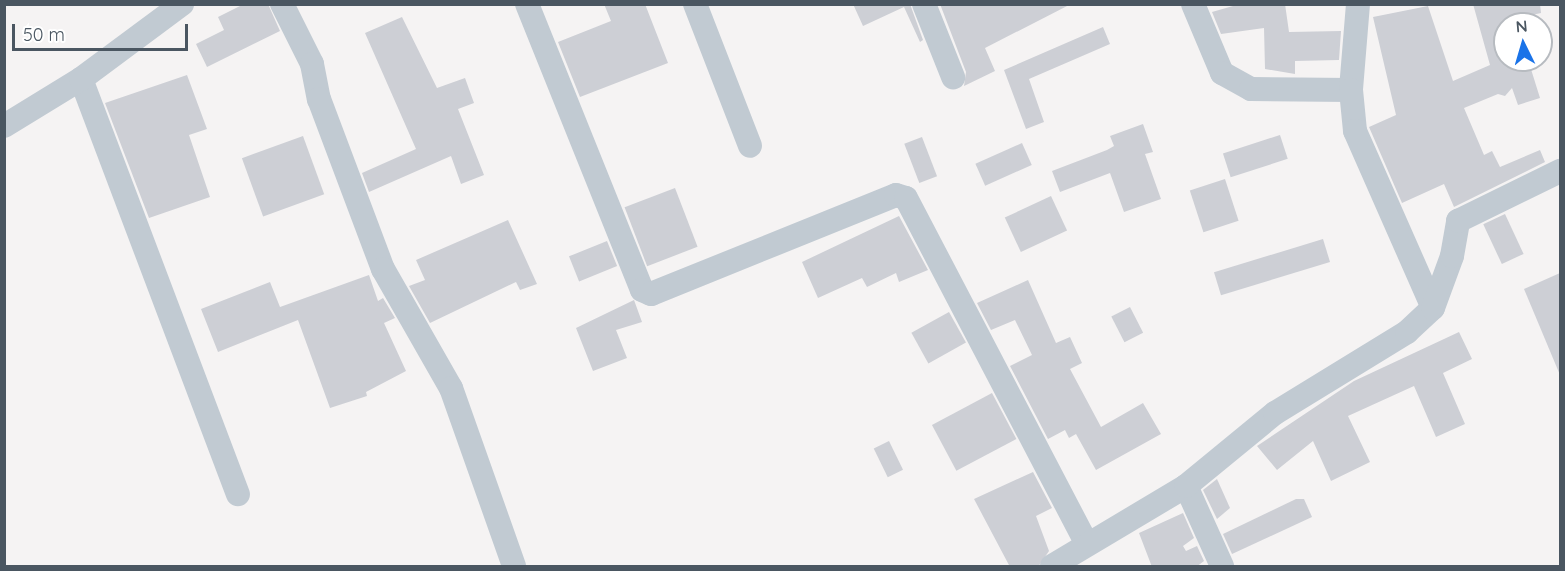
<!DOCTYPE html>
<style>
body{margin:0}
#map{position:relative;width:1565px;height:571px;overflow:hidden;background:#f5f3f3;font-family:Quicksand,sans-serif}
div>[style]{position:absolute}
[style*='--x']{left:calc(var(--x)*1px);top:calc(var(--y)*1px);width:calc(var(--w)*1px);rotate:calc(var(--a)*1deg)}
.building>*{inset:0;background:#cdcfd5;transform-origin:0 0}
.minor>*{height:24px;margin:-12px;padding:0 12px;transform-origin:12px;border-radius:12px;background:#c1cad2}
span{translate:-50% -50%;white-space:nowrap;text-align:center;line-height:1.15;-webkit-text-stroke:4.5px #fff;paint-order:stroke}
.frame{position:absolute;inset:0;border:6px solid #4a5661;pointer-events:none}
.north{position:absolute;left:1493px;top:12px;width:60px;height:60px;box-sizing:border-box;background:#fff;border:2px solid #b7bbc0;border-radius:50%;rotate:355deg;font-size:16px;font-weight:700;line-height:24px;text-align:center;color:#4a5661}
.north::after{content:'';display:block;margin:auto;width:21px;height:27px;background:#1a73e8;clip-path:polygon(50% 0,100% 100%,50% 72%,0 100%)}
.scale{position:absolute;left:12px;top:24px;width:176px;height:27px;box-sizing:border-box;border:3px solid #4a5661;border-top:0;padding-left:8px;font-size:18px;line-height:21px;white-space:nowrap;color:#4a5661;-webkit-text-stroke:4px #fff;paint-order:stroke}
</style>
<div id="map">
<div class="building">
<div style="clip-path:polygon(244px 4px,268px 4px,280px 31px,207px 67px,196px 44px,224px 30px,218px 17px)"></div>
<div style="clip-path:polygon(604px 4px,645px 4px,668px 63px,580px 97px,558px 42px,611px 21px)"></div>
<div style="clip-path:polygon(853px 4px,910px 4px,923px 40px,920px 42px,904px 7px,863px 26px)"></div>
<div style="clip-path:polygon(940px 4px,1071px 4px,985px 48px,995px 71px,964px 86px,966px 72px)"></div>
<div style="clip-path:polygon(1240px 4px,1285px 4px,1289px 32px,1341px 31px,1339px 60px,1295px 61px,1295px 74px,1265px 69px,1264px 28px,1221px 34px,1212px 12px)"></div>
<div style="clip-path:polygon(1473px 4px,1540px 4px,1541px 13px,1505px 21px,1505px 60px,1514px 60px,1517px 70px,1530px 66px,1540px 98px,1518px 105px,1512px 88px,1505px 96px,1498px 94px,1464px 108px,1484px 155px,1492px 151px,1500px 167px,1540px 150px,1545px 162px,1454px 207px,1444px 184px,1402px 203px,1369px 127px,1396px 115px,1373px 17px,1428px 6px,1453px 81px,1490px 65px)"></div>
<div style="clip-path:polygon(402px 17px,437px 88px,465px 78px,474px 103px,458px 109px,484px 175px,461px 184px,451px 156px,369px 192px,362px 173px,416px 149px,365px 33px)"></div>
<div style="clip-path:polygon(1103px 27px,1110px 44px,1029px 79px,1044px 122px,1026px 129px,1004px 70px)"></div>
<div style="clip-path:polygon(187px 75px,207px 129px,189px 135px,210px 197px,149px 218px,105px 103px)"></div>
<div style="clip-path:polygon(1143px 124px,1153px 152px,1145px 154px,1161px 199px,1124px 212px,1110px 173px,1060px 192px,1052px 171px,1107px 150px,1114px 146px,1110px 136px)"></div>
<div style="left:1280px;top:135px;width:25px;height:60px;rotate:72deg"></div>
<div style="left:303px;top:136px;width:62px;height:65px;rotate:70deg"></div>
<div style="left:922px;top:137px;width:42px;height:19px;rotate:69deg"></div>
<div style="left:1022px;top:143px;width:24px;height:51px;rotate:66deg"></div>
<div style="left:1225px;top:179px;width:44px;height:37px;rotate:72deg"></div>
<div style="left:675px;top:188px;width:63px;height:54px;rotate:69deg"></div>
<div style="left:1051px;top:196px;width:38px;height:51px;rotate:65deg"></div>
<div style="left:1505px;top:214px;width:44px;height:24px;rotate:65deg"></div>
<div style="clip-path:polygon(899px 216px,928px 270px,899px 282px,896px 273px,867px 287px,862px 278px,818px 298px,802px 262px)"></div>
<div style="clip-path:polygon(508px 220px,537px 284px,520px 290px,516px 282px,430px 323px,409px 286px,425px 280px,416px 260px)"></div>
<div style="left:1323px;top:239px;width:24px;height:114px;rotate:73deg"></div>
<div style="left:607px;top:241px;width:27px;height:41px;rotate:68deg"></div>
<div style="clip-path:polygon(1560px 273px,1560px 375px,1524px 289px)"></div>
<div style="clip-path:polygon(369px 275px,378px 301px,383px 298px,395px 318px,384px 323px,406px 371px,366px 392px,367px 396px,330px 408px,298px 320px,218px 352px,201px 309px,270px 282px,280px 307px)"></div>
<div style="clip-path:polygon(1028px 280px,1056px 343px,1070px 337px,1082px 363px,1070px 369px,1101px 427px,1143px 403px,1161px 434px,1096px 470px,1076px 434px,1069px 438px,1065px 430px,1048px 439px,1010px 366px,1032px 355px,1015px 320px,991px 330px,977px 303px)"></div>
<div style="clip-path:polygon(634px 300px,642px 322px,616px 330px,627px 358px,593px 371px,576px 328px)"></div>
<div style="left:1130px;top:307px;width:29px;height:21px;rotate:63deg"></div>
<div style="left:949px;top:312px;width:35px;height:43px;rotate:61deg"></div>
<div style="clip-path:polygon(1459px 332px,1472px 359px,1443px 373px,1465px 424px,1436px 437px,1414px 386px,1348px 416px,1370px 462px,1331px 481px,1313px 441px,1277px 470px,1257px 446px,1354px 381px)"></div>
<div style="left:992px;top:393px;width:52px;height:68px;rotate:62deg"></div>
<div style="left:889px;top:441px;width:32px;height:17px;rotate:64deg"></div>
<div style="clip-path:polygon(1033px 472px,1052px 508px,1036px 516px,1049px 551px,1038px 567px,1010px 567px,974px 499px)"></div>
<div style="clip-path:polygon(1217px 479px,1230px 508px,1217px 519px,1203px 490px)"></div>
<div style="clip-path:polygon(1296px 499px,1304px 499px,1312px 517px,1232px 554px,1223px 534px)"></div>
<div style="clip-path:polygon(1183px 513px,1194px 538px,1183px 546px,1186px 551px,1197px 546px,1204px 561px,1196px 567px,1152px 567px,1139px 533px)"></div>
</div>
<div class="minor">
<div style="--x:282;--y:4;--w:67;--a:63.4"></div>
<div style="--x:312;--y:64;--w:36;--a:79"></div>
<div style="--x:319;--y:99;--w:182;--a:69.4"></div>
<div style="--x:383;--y:269;--w:137;--a:60.3"></div>
<div style="--x:451;--y:388;--w:189;--a:70.5"></div>
<div style="--x:527;--y:4;--w:308;--a:68.1"></div>
<div style="--x:642;--y:290;--w:10;--a:24"></div>
<div style="--x:651;--y:294;--w:264;--a:-22"></div>
<div style="--x:896;--y:195;--w:10;--a:17"></div>
<div style="--x:906;--y:198;--w:388;--a:62.4"></div>
<div style="--x:695;--y:4;--w:152;--a:68.8"></div>
<div style="--x:924;--y:4;--w:79;--a:68.3"></div>
<div style="--x:1193;--y:4;--w:75;--a:67.2"></div>
<div style="--x:1222;--y:73;--w:33;--a:29"></div>
<div style="--x:1251;--y:89;--w:100;--a:0.6"></div>
<div style="--x:1358;--y:4;--w:86;--a:94.7"></div>
<div style="--x:1351;--y:90;--w:41;--a:84.4"></div>
<div style="--x:1355;--y:131;--w:193;--a:66.2"></div>
<div style="--x:81;--y:79;--w:444;--a:69.3"></div>
<div style="--x:4;--y:126;--w:90;--a:-31.4"></div>
<div style="--x:81;--y:79;--w:126;--a:-36.6"></div>
<div style="--x:1186;--y:486;--w:88;--a:65.8"></div>
<div style="--x:1052;--y:566;--w:156;--a:-30.8"></div>
<div style="--x:1186;--y:486;--w:115;--a:-39.4"></div>
<div style="--x:1275;--y:413;--w:155;--a:-31.5"></div>
<div style="--x:1407;--y:332;--w:35;--a:-43"></div>
<div style="--x:1433;--y:308;--w:55;--a:-69.9"></div>
<div style="--x:1452;--y:256;--w:36;--a:-80"></div>
<div style="--x:1458;--y:221;--w:114;--a:-26.1"></div>
</div>
<div class="frame"></div>
<div class="north">N</div>
<div class="scale">50 m</div>
</div>
